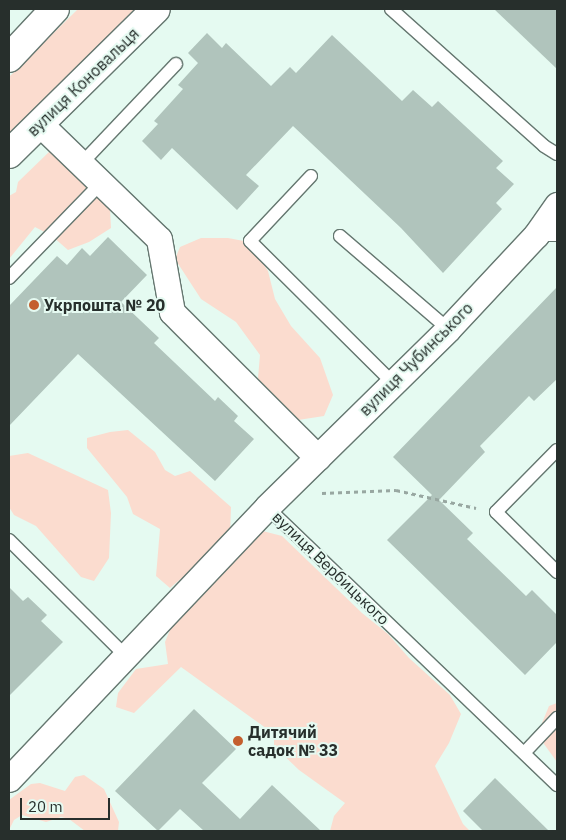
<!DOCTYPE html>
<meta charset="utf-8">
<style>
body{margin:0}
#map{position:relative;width:566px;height:840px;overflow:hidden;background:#e5faf1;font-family:"IBM Plex Sans",sans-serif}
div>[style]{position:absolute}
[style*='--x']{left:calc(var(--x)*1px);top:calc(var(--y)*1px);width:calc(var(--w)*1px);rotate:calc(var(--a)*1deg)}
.green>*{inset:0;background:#fbdccf}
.building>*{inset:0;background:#b0c4bc}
.path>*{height:3px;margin-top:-1.5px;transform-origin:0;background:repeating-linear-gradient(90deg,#98a7a1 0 4px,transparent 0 8px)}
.roads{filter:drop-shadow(1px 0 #657770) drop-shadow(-1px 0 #657770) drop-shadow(0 1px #657770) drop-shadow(0 -1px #657770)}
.lane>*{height:12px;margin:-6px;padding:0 6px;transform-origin:6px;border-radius:6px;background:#fff}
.street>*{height:25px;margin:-12.5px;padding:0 12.5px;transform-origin:12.5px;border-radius:12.5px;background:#fff}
.secondary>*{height:28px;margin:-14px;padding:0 14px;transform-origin:14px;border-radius:14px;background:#fff}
.dots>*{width:14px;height:14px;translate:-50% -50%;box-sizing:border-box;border:2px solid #e5faf1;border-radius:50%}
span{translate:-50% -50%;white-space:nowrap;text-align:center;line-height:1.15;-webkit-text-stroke:4px #e5faf1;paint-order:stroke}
.street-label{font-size:16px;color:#272f2c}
.poi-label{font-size:16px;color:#272f2c;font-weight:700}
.left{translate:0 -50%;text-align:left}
.frame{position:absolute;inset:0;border:10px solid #272f2c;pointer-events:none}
.scale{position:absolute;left:20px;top:798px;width:90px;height:22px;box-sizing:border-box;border:2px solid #272f2c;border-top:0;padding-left:6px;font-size:15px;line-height:18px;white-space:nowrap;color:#272f2c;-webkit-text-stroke:4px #e5faf1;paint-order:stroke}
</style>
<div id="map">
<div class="green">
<div style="clip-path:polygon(78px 9px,138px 9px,9px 134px,9px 77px)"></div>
<div style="clip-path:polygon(51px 150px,110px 208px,111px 228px,89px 242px,68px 250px,52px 236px,35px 227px,9px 259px,9px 196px,16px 192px,18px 182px)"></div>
<div style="clip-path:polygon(201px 238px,228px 238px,249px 242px,268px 271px,275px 299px,291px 326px,320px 358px,333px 395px,324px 416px,298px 420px,270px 407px,258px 378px,260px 355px,236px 322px,201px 299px,175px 259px,180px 247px)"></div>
<div style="clip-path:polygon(128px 430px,155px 452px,165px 470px,175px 476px,190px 471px,231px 507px,230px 537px,170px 588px,156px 576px,160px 529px,133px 514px,127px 497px,87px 448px,87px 438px,110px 432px)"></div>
<div style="clip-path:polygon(28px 453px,108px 490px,111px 513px,109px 558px,94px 581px,81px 577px,36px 526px,14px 515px,9px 507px,9px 456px)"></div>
<div style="clip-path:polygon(255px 529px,282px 536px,362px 613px,388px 634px,409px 658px,450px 695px,461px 714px,449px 743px,435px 766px,463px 824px,470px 831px,330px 831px,334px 816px,345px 803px,299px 770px,274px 746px,274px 734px,181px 667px,134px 713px,116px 707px,118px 693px,136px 669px,168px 664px,165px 642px,177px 613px)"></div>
<div style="clip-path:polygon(557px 703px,557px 762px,544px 744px,542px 723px,549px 706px)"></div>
<div style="clip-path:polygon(84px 775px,104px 789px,119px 822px,118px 831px,85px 831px,69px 819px,61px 817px,46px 822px,22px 815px,14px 820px,9px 830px,9px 800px,31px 784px,40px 783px,65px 791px,75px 777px)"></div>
</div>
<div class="building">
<div style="clip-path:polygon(494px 9px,557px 9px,557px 69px)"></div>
<div style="clip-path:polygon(207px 33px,222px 48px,226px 43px,271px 86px,290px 67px,296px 73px,332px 35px,402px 101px,413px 90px,432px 107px,438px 101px,503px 161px,496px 168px,514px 184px,496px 203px,502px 209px,443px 273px,401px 228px,293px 126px,246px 175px,259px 186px,237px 210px,172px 148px,161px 160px,142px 141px,158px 124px,154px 121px,183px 89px,178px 85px,198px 63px,188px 53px)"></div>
<div style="clip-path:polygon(108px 237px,147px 275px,121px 302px,159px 338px,154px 343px,215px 401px,218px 397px,238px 416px,234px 421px,254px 439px,215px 481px,78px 354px,9px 426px,9px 306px,57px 256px,67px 265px,82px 248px,90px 256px)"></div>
<div style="clip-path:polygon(557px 287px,557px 379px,534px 401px,529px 396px,480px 446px,485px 452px,439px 500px,473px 533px,467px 539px,526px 596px,532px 590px,557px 615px,557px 642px,525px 675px,387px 540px,432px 495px,393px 457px)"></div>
<div style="clip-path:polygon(9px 587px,23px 601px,28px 597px,47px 615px,41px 621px,63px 642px,9px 696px)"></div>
<div style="clip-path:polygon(194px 709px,236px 749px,202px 783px,240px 819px,272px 785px,321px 831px,204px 831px,180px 809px,158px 831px,115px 791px)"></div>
<div style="clip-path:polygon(495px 778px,549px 831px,483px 831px,463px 811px)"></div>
</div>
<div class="path">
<div style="--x:322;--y:493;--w:74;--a:-2.3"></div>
<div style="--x:396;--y:490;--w:82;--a:12.7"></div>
</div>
<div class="roads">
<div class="lane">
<div style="--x:391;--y:9;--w:205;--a:41.8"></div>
<div style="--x:544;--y:146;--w:15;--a:32"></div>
<div style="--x:81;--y:164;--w:138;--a:-46.5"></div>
<div style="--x:311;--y:176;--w:89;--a:133.2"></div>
<div style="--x:250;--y:241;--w:202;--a:44.8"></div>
<div style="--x:536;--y:235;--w:21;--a:0"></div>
<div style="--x:340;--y:236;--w:143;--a:40.7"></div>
<div style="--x:9;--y:278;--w:132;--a:-45.9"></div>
<div style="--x:557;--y:450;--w:87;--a:134.5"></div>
<div style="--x:496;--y:512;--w:86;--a:44.5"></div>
<div style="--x:267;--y:507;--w:402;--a:43.8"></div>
<div style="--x:9;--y:540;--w:165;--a:44.8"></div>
<div style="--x:525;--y:752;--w:47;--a:-46.7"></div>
</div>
<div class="street">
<div style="--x:40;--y:124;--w:165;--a:44"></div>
<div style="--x:159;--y:239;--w:74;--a:79.9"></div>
<div style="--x:172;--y:312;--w:206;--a:45"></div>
<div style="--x:9;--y:779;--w:375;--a:-46.5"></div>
<div style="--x:267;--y:507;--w:254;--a:-44.5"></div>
<div style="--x:448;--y:329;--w:129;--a:-46.9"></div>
<div style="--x:536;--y:235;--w:37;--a:-55"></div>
</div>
<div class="secondary">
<div style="--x:9;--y:58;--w:67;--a:-46.8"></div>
<div style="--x:9;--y:154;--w:206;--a:-44.6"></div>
</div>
</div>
<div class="dots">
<div style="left:34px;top:305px;background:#c45f2e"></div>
<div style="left:238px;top:741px;background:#c45f2e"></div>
</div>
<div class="street-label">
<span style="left:83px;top:82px;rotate:-44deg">вулиця Коновальця</span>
<span style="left:416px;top:359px;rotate:-45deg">вулиця Чубинського</span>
<span style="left:331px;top:568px;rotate:44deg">вулиця Вербицького</span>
</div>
<div class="poi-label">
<span class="left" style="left:44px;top:305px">Укрпошта № 20</span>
<span class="left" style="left:248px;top:741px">Дитячий<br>садок № 33</span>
</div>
<div class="frame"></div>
<div class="scale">20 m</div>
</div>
